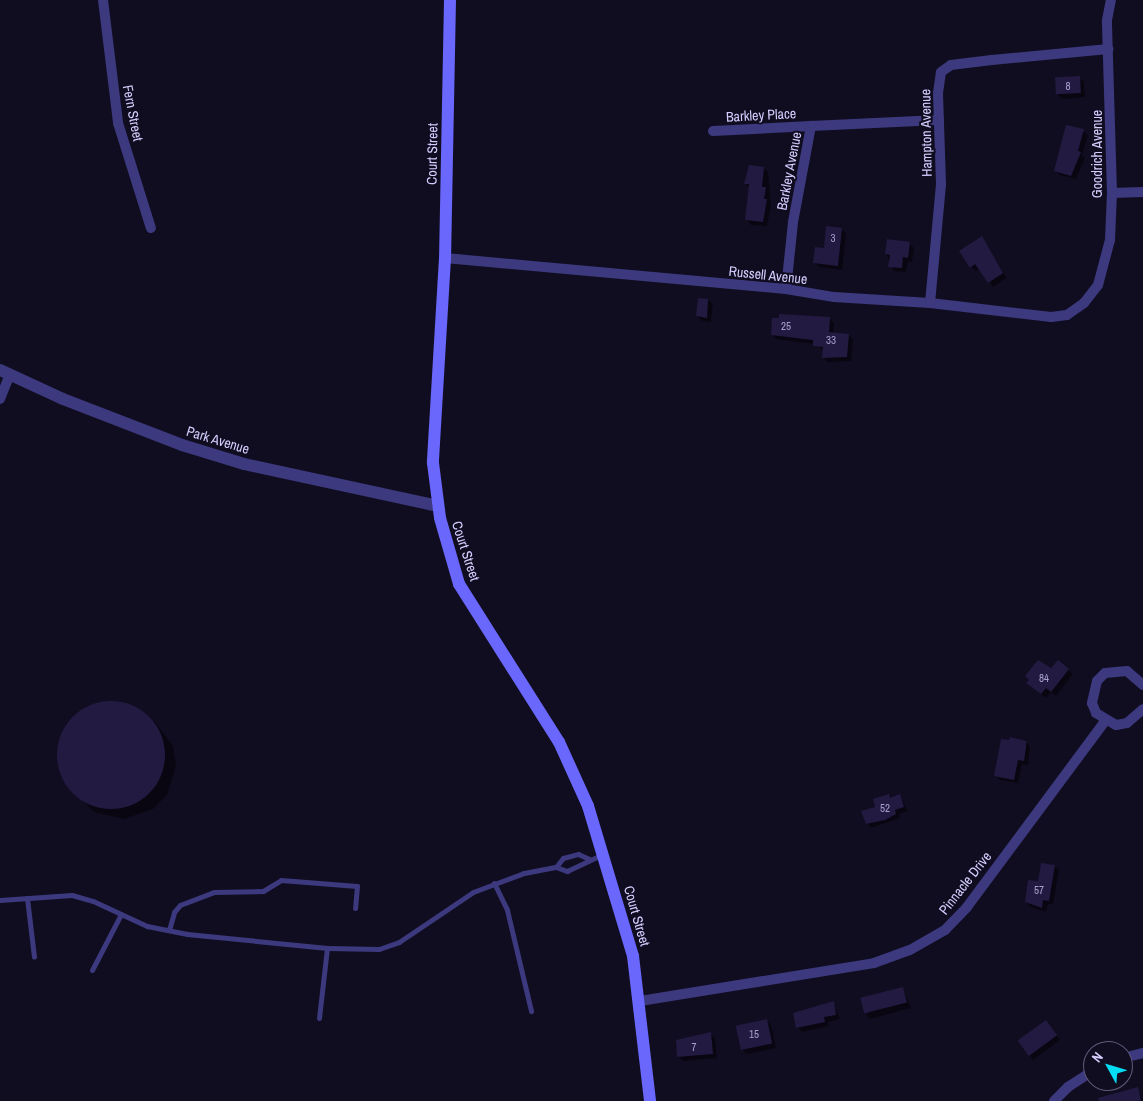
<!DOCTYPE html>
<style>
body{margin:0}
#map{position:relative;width:1143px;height:1101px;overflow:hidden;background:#110d21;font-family:"Archivo Narrow",sans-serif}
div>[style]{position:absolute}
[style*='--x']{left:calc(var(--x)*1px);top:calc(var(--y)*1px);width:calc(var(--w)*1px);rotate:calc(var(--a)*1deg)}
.shadow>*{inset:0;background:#0007}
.building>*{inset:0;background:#221a41;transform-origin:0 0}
.round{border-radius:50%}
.service>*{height:5px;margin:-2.5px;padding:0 2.5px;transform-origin:2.5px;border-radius:2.5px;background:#3c397f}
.minor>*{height:10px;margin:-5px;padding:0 5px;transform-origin:5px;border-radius:5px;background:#3c397f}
.tertiary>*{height:12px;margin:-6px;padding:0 6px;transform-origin:6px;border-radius:6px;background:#3c397f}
.secondary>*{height:12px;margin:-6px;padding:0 6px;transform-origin:6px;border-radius:6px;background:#6a67fc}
span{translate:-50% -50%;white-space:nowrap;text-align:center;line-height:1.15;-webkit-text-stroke:4px #110d21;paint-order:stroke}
.number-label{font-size:11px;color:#a7a1cf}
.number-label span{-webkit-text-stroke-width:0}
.street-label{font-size:14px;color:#d3cefe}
.north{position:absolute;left:1083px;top:1041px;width:50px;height:50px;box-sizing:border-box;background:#110d21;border:1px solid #5f5a79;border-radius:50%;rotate:309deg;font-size:14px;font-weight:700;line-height:20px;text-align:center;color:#d3cefe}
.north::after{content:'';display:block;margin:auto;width:18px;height:22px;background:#04dcf4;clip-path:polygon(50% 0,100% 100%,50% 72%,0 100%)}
</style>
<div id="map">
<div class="shadow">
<div style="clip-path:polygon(1079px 78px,1084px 82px,1085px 97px,1062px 99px,1057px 94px)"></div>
<div style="clip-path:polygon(1083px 131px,1088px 135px,1082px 155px,1085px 158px,1076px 179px,1060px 175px,1055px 170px)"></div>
<div style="clip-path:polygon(763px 168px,768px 172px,771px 205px,767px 226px,751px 225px,747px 220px,750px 188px,745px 183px)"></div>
<div style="clip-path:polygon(842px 229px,846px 234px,842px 270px,819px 267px,814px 262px)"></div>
<div style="clip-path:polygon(981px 238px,1007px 278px,993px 287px,980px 269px,976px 271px,971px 267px)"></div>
<div style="clip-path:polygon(909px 243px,914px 248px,912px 262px,908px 261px,906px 272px,894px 271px,886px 254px)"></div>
<div style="clip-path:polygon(708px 300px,713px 304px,711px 322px,702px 321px,697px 316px)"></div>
<div style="clip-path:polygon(830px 319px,834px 323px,833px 334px,849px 335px,853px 340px,851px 361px,828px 362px,823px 357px,824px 350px,814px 344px,776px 339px,772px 334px)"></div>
<div style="clip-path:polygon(1051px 670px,1068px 670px,1073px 674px,1056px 696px,1051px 692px,1046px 698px,1033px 687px)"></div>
<div style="clip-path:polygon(117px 701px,144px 712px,155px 722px,173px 746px,176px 766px,167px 795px,153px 809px,124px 819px,94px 812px,84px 802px,63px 779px,57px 749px,67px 723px,90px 705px)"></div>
<div style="clip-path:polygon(1025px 742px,1030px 746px,1028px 765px,1022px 764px,1018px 783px,1000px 780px,995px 775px)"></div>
<div style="clip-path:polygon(900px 796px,908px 811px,899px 814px,900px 818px,871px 828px,867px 823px,877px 808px,874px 800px)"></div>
<div style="clip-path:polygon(1054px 866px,1059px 870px,1053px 904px,1048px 904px,1046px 912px,1031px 907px,1026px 902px)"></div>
<div style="clip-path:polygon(903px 989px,911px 1008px,870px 1019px,866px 1015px)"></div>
<div style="clip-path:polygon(833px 1003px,840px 1019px,828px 1022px,829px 1026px,802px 1032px,798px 1028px,794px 1014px)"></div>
<div style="clip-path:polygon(766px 1020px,771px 1025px,776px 1048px,746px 1054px,742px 1049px)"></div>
<div style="clip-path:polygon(1050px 1026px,1060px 1040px,1033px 1060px,1029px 1055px)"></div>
<div style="clip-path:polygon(710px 1034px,715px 1038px,717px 1058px,683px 1061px,678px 1056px)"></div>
<div style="clip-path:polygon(1137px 1088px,1143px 1101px,1107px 1101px)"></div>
</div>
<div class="building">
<div style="left:1080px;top:76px;width:17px;height:25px;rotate:87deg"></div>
<div style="clip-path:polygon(1066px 125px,1084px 129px,1078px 151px,1081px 152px,1071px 176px,1054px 171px)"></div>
<div style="clip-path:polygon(749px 165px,764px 167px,762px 187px,766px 187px,764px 199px,767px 199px,763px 222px,745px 220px,749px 184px,744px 184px)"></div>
<div style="clip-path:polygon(826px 226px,842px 228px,838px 266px,813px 263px,815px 247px,824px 248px)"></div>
<div style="clip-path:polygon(982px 236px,1003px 273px,988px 283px,975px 264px,970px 268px,959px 251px)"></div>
<div style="clip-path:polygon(887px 239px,910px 242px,908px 258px,903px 257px,902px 268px,888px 267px,890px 255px,885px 254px)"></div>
<div style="clip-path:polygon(698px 298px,708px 299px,707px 318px,696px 316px)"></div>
<div style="clip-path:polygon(779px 314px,830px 317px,829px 332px,849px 334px,847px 357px,822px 358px,823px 347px,813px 346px,813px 340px,771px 335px,772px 318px,779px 318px)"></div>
<div style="clip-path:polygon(1038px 660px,1051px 668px,1058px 660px,1069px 669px,1051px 692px,1046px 688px,1041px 694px,1026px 683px,1029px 680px,1025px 676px)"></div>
<div class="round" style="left:57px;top:701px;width:108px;height:108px"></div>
<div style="clip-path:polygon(1010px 737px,1026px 741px,1026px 747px,1024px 761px,1018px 760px,1014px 780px,994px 776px,1001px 739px,1009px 740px)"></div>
<div style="clip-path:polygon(889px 794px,890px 798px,900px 794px,904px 807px,895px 810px,896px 814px,885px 820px,866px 824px,861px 811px,875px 807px,873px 799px)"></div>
<div style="clip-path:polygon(1041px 863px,1055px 865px,1049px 901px,1043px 900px,1042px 908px,1025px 902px,1028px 880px,1038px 881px)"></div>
<div style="left:903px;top:987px;width:16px;height:44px;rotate:76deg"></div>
<div style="clip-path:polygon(834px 1001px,836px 1015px,824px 1017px,825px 1022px,796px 1028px,793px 1013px)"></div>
<div style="left:767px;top:1019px;width:25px;height:32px;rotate:78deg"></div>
<div style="left:1046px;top:1020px;width:19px;height:35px;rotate:54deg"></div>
<div style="clip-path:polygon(711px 1032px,713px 1054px,677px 1057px,676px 1040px)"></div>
<div style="clip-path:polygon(1138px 1087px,1141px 1101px,1099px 1101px,1098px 1098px)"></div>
</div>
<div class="service">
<div style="--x:556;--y:867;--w:11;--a:-52"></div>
<div style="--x:563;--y:858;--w:16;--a:-15"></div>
<div style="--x:578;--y:854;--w:12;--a:24"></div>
<div style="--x:494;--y:883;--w:30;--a:64"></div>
<div style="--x:507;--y:910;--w:104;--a:76.6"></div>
<div style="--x:27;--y:898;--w:59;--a:83.2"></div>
<div style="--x:0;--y:900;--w:72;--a:-4"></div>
<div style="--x:72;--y:895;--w:22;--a:16"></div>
<div style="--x:93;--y:901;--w:60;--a:24.8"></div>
<div style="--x:147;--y:926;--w:41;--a:11.3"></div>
<div style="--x:187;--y:934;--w:141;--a:5.7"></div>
<div style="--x:327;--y:948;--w:52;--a:1.1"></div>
<div style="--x:379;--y:949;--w:21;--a:-19"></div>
<div style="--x:399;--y:942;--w:89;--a:-34"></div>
<div style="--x:473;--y:892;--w:54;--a:-20.4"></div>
<div style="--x:524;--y:873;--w:33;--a:-11"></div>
<div style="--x:556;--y:867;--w:12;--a:20"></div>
<div style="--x:567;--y:871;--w:40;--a:-25"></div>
<div style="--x:169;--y:930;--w:19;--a:-74"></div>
<div style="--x:174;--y:912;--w:9;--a:-49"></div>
<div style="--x:180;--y:905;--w:36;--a:-21"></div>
<div style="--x:214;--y:892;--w:49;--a:-1.2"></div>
<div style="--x:263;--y:891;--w:21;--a:-31"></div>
<div style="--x:281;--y:880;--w:76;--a:4.5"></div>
<div style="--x:357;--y:886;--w:22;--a:95"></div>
<div style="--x:92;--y:970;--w:63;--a:-62.6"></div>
<div style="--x:319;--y:1018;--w:70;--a:-83.5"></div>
</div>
<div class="minor">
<div style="--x:103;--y:0;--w:124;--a:83"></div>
<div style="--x:118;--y:123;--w:110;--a:72.6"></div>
<div style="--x:713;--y:131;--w:98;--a:-2.9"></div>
<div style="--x:1112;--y:193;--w:31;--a:-2"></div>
<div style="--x:445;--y:258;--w:342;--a:5.2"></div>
<div style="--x:786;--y:289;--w:49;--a:9.5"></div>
<div style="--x:834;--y:297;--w:96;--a:3.6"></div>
<div style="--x:930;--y:303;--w:122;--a:6.6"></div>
<div style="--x:1051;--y:317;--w:16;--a:-7"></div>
<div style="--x:1067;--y:315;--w:21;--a:-35"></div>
<div style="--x:1084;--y:303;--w:23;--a:-52"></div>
<div style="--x:1098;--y:285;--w:47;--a:-75.1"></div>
<div style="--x:1110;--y:240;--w:47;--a:-87.6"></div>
<div style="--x:1112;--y:193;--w:173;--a:-91.7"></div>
<div style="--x:1107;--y:20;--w:20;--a:-79"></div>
<div style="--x:786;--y:289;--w:67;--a:-84"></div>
<div style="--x:793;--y:222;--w:98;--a:-79.4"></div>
<div style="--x:811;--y:126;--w:128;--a:-2.7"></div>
<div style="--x:930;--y:303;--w:120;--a:-84.7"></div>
<div style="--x:941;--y:184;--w:91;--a:-91.9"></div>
<div style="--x:938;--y:93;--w:21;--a:-82"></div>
<div style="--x:941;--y:72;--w:12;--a:-35"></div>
<div style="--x:951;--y:65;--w:41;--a:-7"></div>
<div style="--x:992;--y:60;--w:117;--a:-5.4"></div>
<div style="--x:0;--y:399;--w:27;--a:-68"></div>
<div style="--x:1143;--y:685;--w:21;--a:-139"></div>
<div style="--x:1127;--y:671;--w:22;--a:175"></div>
<div style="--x:1105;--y:673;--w:11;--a:135"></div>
<div style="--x:1097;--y:681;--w:23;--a:103"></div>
<div style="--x:1092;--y:703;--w:11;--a:68"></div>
<div style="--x:1096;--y:713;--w:23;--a:31"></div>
<div style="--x:1116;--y:725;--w:11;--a:-10"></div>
<div style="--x:1127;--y:723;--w:21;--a:-41"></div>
<div style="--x:640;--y:1001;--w:237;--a:-9.2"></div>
<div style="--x:874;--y:963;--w:38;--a:-20"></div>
<div style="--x:910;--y:950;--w:40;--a:-29.7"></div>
<div style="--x:945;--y:930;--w:32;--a:-46"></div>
<div style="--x:967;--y:907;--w:232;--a:-53.4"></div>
<div style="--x:1123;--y:1058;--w:21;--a:-14"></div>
<div style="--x:1054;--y:1101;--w:20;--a:-45"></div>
<div style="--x:1068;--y:1087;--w:30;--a:-33"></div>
</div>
<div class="tertiary">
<div style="--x:0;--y:370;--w:69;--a:24.7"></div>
<div style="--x:63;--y:399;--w:128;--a:21.1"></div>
<div style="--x:182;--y:445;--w:65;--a:17"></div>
<div style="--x:244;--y:464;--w:198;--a:12.2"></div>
</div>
<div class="secondary">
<div style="--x:450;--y:0;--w:258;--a:91.1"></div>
<div style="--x:445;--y:258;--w:205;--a:93.4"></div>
<div style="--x:433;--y:463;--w:55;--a:82.7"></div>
<div style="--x:440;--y:518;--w:69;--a:73.9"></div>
<div style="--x:459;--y:584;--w:187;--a:57.7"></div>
<div style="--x:559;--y:742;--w:70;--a:65.6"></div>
<div style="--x:588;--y:806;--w:157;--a:73.3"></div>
<div style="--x:633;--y:956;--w:146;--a:83.3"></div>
</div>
<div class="number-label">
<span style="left:1068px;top:86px">8</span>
<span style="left:833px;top:238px">3</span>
<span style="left:786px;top:326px">25</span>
<span style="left:831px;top:340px">33</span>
<span style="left:1044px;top:678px">84</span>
<span style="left:885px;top:808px">52</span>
<span style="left:1039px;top:890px">57</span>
<span style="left:754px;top:1034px">15</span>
<span style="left:694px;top:1047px">7</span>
</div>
<div class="street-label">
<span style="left:133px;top:113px;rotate:79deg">Fern Street</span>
<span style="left:761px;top:115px;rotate:-3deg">Barkley Place</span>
<span style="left:926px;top:133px;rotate:-91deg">Hampton Avenue</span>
<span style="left:432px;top:154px;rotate:-89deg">Court Street</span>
<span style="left:1097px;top:154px;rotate:-90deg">Goodrich Avenue</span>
<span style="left:789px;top:171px;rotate:-79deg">Barkley Avenue</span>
<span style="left:768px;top:275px;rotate:6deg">Russell Avenue</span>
<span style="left:218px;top:440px;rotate:17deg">Park Avenue</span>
<span style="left:466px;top:551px;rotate:72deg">Court Street</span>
<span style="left:965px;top:883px;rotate:-52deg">Pinnacle Drive</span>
<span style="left:637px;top:916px;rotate:74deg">Court Street</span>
</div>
<div class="north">N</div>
</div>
